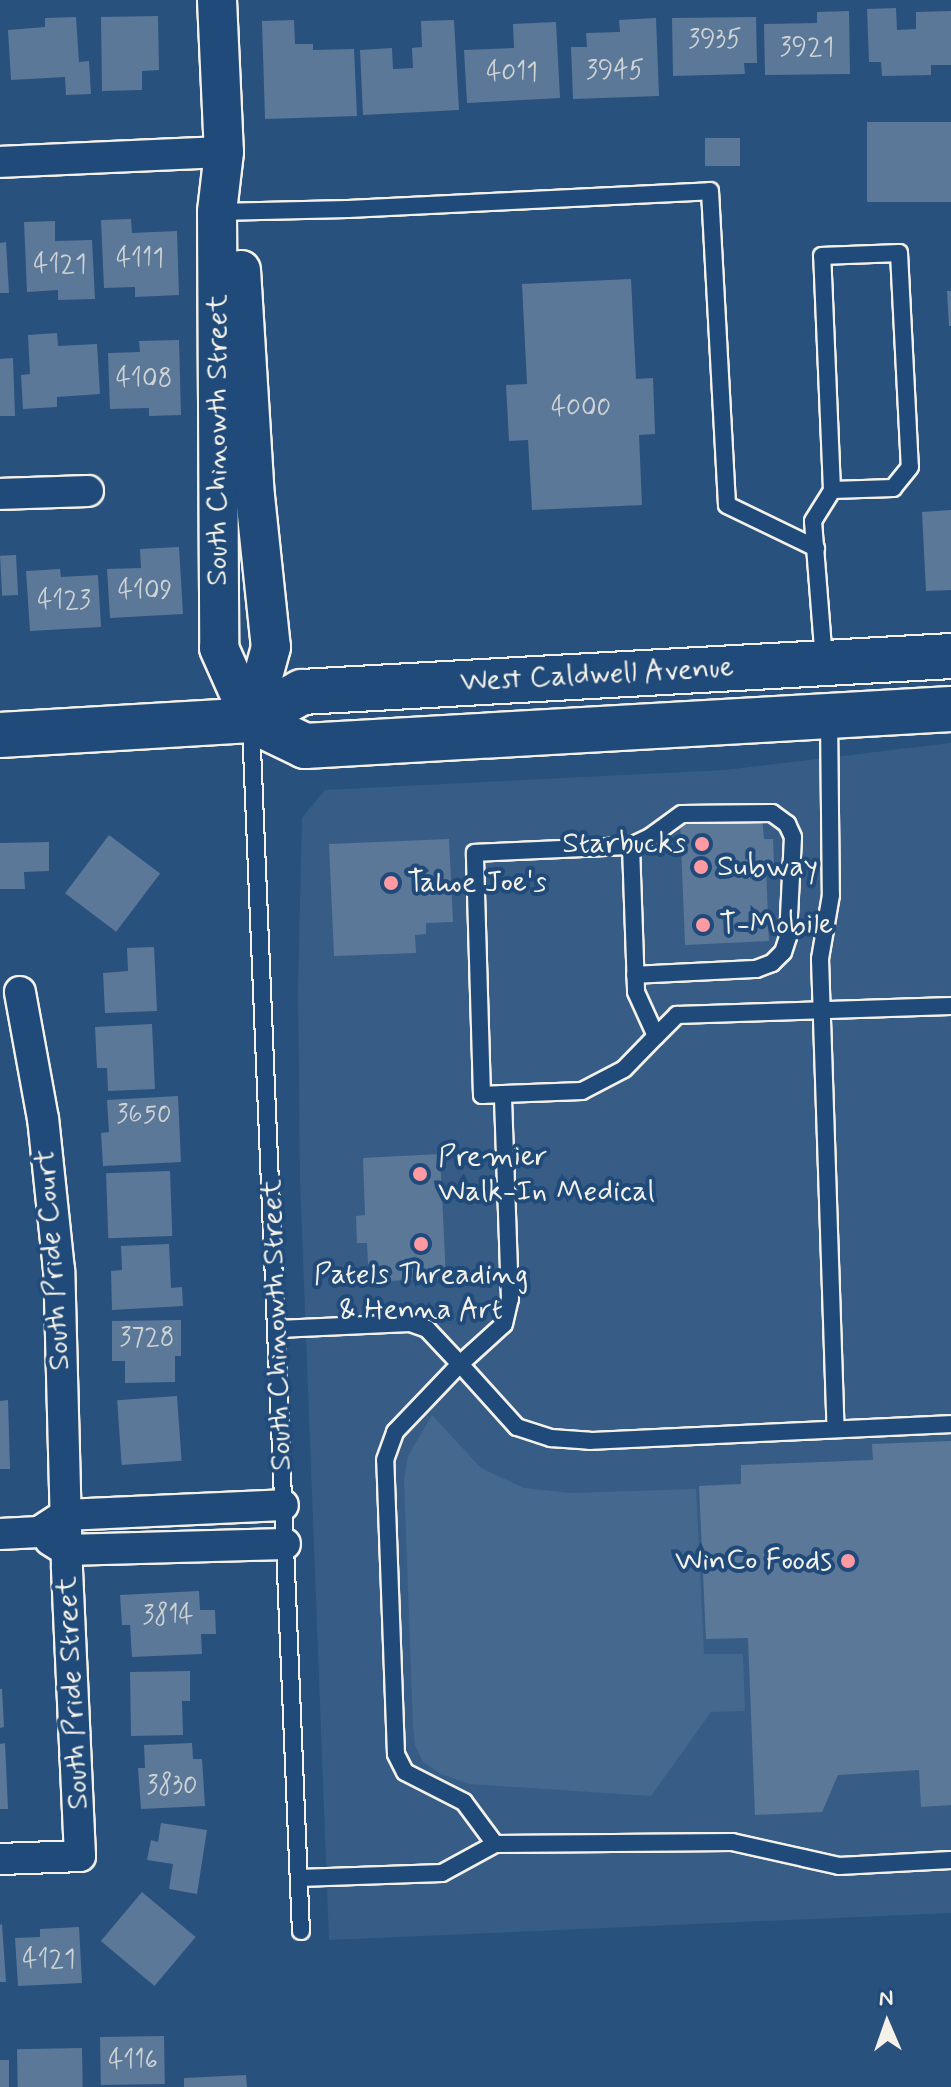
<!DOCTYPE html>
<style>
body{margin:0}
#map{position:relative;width:951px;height:2087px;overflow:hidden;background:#28517e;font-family:Mynerve,sans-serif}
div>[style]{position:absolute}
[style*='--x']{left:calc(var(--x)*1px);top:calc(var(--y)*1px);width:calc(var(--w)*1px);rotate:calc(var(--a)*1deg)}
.built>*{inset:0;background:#375d86}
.green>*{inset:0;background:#45688e}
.building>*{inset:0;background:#5b7899;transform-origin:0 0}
.roads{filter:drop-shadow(2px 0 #f4f1e8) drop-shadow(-2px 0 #f4f1e8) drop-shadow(0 2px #f4f1e8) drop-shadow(0 -2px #f4f1e8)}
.service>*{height:16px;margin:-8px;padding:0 8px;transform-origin:8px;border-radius:8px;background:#1f4a7a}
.minor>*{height:30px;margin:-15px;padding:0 15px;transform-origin:15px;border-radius:15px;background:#1f4a7a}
.tertiary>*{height:38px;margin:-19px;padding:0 19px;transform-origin:19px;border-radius:19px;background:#1f4a7a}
.primary>*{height:44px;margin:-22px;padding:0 22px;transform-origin:22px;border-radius:22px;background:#1f4a7a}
.dots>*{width:22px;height:22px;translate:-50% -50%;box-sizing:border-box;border:4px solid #1f4a7a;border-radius:50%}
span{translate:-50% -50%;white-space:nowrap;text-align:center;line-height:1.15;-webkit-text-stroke:8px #1f4a7a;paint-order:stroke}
.number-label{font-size:26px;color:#ced3d4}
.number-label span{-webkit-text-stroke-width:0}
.street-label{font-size:30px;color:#f4f1e8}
.poi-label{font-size:30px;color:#f4f1e8}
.right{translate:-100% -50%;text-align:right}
.left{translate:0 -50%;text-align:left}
.north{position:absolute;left:847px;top:1983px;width:80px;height:80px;-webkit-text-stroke:6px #1f4a7a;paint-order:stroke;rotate:358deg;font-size:22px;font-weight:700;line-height:32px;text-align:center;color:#f4f1e8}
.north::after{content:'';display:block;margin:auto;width:28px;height:36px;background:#f4f1e8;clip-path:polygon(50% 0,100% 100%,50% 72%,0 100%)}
</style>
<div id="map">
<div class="built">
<div style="clip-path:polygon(951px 743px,951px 1913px,329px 1940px,300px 1180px,298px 988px,302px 818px,325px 790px,725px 770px)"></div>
</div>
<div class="green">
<div style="clip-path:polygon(432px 1415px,481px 1468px,524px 1488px,570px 1493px,696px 1489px,704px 1654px,743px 1654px,745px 1711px,711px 1712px,651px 1796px,469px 1784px,441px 1774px,423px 1762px,415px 1745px,413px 1726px,404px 1480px,408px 1456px)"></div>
</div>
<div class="building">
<div style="clip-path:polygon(896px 8px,897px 30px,916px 29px,916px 12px,951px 11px,951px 65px,931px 65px,931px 75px,882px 76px,881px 62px,869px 62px,867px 9px)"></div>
<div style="clip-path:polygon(849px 11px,850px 74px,765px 75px,764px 24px,817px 23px,817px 12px)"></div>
<div style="clip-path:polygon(158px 16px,159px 70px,142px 71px,142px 90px,102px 91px,101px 17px)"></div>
<div style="clip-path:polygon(76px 17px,79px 62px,89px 61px,91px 94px,66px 95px,65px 77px,11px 80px,8px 30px,45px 27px,45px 18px)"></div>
<div style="clip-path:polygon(756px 17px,757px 63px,744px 63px,745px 74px,673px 76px,672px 18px)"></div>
<div style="clip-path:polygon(656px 18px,659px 96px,573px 99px,571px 47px,587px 47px,586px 33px,620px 32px,619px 20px)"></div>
<div style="clip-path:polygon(294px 20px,295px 44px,313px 44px,313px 50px,354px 49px,357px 116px,265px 119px,262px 21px)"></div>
<div style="clip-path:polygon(454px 20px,459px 110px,363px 115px,360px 50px,392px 48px,393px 69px,413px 68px,412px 48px,422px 47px,421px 21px)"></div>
<div style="clip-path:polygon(556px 22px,560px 98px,467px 103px,464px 50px,514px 48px,513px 24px)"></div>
<div style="left:951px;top:122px;width:80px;height:84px;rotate:90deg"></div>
<div style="left:705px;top:138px;width:35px;height:28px"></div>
<div style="clip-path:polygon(131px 219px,132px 233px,177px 231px,179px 295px,135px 297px,135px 287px,104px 288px,101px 220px)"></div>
<div style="clip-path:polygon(55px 221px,55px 241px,92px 240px,95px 299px,58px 300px,58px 290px,27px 292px,24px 222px)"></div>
<div style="clip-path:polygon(6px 242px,9px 293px,0 293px,0 243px)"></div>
<div style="clip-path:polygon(631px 279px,636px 379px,653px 378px,655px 434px,639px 435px,642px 505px,532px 510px,528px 440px,509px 441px,506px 385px,527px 384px,522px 284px)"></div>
<div style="clip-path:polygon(947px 291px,951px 291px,951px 326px,949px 326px)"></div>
<div style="clip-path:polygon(57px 333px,58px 346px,97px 344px,100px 394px,57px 397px,57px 407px,23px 409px,21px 375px,30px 374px,28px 335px)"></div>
<div style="clip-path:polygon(179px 340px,181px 415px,149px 416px,149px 408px,110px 409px,108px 353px,140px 352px,139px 341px)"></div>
<div style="clip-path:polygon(13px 358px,15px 416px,0 416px,0 359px)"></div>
<div style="clip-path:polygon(951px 510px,951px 590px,926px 591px,922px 512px)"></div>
<div style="clip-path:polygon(179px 547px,183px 614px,110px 618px,107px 569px,141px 568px,140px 549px)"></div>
<div style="left:16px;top:555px;width:40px;height:16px;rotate:87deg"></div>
<div style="clip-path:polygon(60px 569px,61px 577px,98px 575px,101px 627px,30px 631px,26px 571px)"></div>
<div style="clip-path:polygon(762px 817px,764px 839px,773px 839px,774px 865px,766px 866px,769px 941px,685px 945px,680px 820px)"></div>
<div style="left:109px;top:835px;width:64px;height:73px;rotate:37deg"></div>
<div style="clip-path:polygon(449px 839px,453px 922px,426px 923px,426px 934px,415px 935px,416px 953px,334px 956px,329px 844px)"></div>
<div style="clip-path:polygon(49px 842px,49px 871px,24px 872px,25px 889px,0 889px,0 843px)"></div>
<div style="clip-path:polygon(154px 947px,157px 1011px,105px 1013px,103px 973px,128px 971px,127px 948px)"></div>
<div style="clip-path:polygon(152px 1024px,155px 1089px,108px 1091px,107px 1068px,97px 1068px,95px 1027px)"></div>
<div style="clip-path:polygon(178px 1096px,181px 1162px,103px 1166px,101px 1133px,109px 1132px,107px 1100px)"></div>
<div style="clip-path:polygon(440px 1154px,446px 1278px,369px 1282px,367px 1243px,357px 1243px,356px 1216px,365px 1215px,363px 1158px)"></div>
<div style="left:170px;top:1171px;width:65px;height:64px;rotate:88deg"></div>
<div style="clip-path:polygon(169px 1244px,171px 1288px,182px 1287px,183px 1306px,112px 1310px,111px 1271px,122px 1270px,121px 1246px)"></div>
<div style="clip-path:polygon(181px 1320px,181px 1356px,175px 1356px,175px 1382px,125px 1383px,125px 1361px,112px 1361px,112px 1321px)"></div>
<div style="left:177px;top:1396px;width:65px;height:60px;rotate:86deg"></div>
<div style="clip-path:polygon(8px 1400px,10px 1469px,0 1469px,0 1401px)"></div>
<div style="clip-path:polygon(951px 1441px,951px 1805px,921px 1807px,919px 1770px,838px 1775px,822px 1812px,755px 1815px,748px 1638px,706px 1639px,699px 1486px,741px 1484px,741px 1465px,873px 1460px,872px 1444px)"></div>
<div style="clip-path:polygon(199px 1591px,200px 1610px,215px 1610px,216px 1634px,201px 1634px,202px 1654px,132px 1657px,130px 1625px,122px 1625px,120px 1595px)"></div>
<div style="clip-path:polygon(190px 1671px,190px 1701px,182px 1701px,183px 1735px,131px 1736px,130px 1672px)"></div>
<div style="clip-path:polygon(0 1689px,2px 1689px,4px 1727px,0 1728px)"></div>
<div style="clip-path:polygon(5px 1743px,8px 1809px,0 1809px,0 1744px)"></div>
<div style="clip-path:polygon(192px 1743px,193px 1759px,202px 1759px,205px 1806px,141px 1809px,138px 1768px,145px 1768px,144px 1745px)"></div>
<div style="clip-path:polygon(161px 1823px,207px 1830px,197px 1894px,169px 1889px,173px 1864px,147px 1860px,151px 1840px,158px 1842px)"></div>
<div style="left:142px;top:1892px;width:70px;height:64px;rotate:40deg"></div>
<div style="clip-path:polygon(2px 1924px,6px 1982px,0 1982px,0 1925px)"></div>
<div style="clip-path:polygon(79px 1927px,82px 1983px,18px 1986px,15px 1938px,40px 1937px,40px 1929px)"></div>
<div style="left:164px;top:2036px;width:48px;height:64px;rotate:89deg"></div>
<div style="left:82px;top:2048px;width:39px;height:65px;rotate:89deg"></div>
<div style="left:0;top:2060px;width:9px;height:27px"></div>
<div style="clip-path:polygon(246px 2075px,247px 2087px,184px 2087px,184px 2078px)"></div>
</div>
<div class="roads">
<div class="service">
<div style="--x:217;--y:212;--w:131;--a:-1.3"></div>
<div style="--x:348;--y:209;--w:362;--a:-2.8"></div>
<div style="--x:710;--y:191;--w:314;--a:86.9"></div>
<div style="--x:727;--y:505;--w:99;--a:25.8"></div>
<div style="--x:824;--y:661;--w:140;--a:-94.5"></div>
<div style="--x:813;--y:521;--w:36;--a:-58"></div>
<div style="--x:832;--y:490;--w:234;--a:-92.4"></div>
<div style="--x:822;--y:256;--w:77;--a:-2.2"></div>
<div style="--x:899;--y:253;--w:214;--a:87.1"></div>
<div style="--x:910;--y:467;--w:27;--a:129"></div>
<div style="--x:893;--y:488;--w:61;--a:178.1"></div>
<div style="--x:829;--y:716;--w:179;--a:89.4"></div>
<div style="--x:831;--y:895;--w:65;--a:99.8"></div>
<div style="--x:820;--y:959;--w:470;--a:88.1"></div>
<div style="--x:251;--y:725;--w:1207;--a:87.63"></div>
<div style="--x:631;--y:846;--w:21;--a:-25"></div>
<div style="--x:650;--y:837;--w:39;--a:-36"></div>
<div style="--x:682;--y:814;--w:90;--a:-0.6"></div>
<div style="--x:772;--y:813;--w:19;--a:36"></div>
<div style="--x:787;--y:824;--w:14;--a:65"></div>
<div style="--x:793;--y:837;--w:100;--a:92.9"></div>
<div style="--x:788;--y:937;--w:16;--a:108"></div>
<div style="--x:783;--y:952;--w:16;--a:135"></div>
<div style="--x:772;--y:963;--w:17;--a:159"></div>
<div style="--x:756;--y:969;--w:121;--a:177.2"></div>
<div style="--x:503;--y:1094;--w:79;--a:-2.2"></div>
<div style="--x:582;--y:1091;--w:47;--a:-27.6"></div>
<div style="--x:624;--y:1069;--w:46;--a:-45.9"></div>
<div style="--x:278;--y:1329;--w:132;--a:-2.6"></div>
<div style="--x:410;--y:1323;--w:18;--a:19"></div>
<div style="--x:427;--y:1329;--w:48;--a:46.7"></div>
<div style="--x:460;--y:1364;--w:59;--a:-42.3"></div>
<div style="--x:504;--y:1324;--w:26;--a:-77"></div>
<div style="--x:510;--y:1299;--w:205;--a:-92"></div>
<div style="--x:503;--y:1094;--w:21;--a:177"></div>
<div style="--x:482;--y:1095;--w:242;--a:-91.7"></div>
<div style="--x:475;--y:853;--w:156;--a:-2.6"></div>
<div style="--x:631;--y:846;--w:146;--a:88"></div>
<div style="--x:636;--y:992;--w:48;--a:65.6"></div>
<div style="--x:656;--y:1036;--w:30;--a:-45"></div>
<div style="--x:677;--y:1015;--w:274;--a:-1.9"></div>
<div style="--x:495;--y:1844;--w:52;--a:-126.4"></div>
<div style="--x:464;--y:1802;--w:66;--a:-153"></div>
<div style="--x:405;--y:1772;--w:20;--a:-117"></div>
<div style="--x:396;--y:1754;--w:294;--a:-92.1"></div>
<div style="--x:385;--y:1460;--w:30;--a:-70"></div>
<div style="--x:395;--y:1432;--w:94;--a:-46.3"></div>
<div style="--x:460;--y:1364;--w:85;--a:47.9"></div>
<div style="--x:517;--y:1427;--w:36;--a:18"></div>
<div style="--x:551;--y:1438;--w:39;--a:4"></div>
<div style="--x:590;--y:1441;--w:361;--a:-2.7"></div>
<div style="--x:299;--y:1878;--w:143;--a:-2"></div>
<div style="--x:442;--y:1873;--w:60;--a:-28.7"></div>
<div style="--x:495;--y:1844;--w:237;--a:-0.5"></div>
<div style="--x:732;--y:1842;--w:110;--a:12.6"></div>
<div style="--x:839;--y:1866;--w:112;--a:-3.1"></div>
</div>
<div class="minor">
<div style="--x:0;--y:162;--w:224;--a:-2.6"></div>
<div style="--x:0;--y:494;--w:88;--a:-2"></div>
<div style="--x:0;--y:1534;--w:39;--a:-3"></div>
<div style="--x:39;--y:1532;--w:31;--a:-33"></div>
<div style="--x:65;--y:1515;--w:218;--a:-2.6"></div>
<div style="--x:50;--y:1540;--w:19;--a:32"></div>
<div style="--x:66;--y:1550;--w:219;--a:-1.6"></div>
<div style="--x:0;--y:1859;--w:80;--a:-2.1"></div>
<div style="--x:80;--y:1856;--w:290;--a:-92.6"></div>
<div style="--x:67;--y:1566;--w:296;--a:-91.5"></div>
<div style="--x:59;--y:1270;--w:152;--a:-96"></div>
<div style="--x:43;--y:1119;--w:129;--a:-100.3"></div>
</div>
<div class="tertiary">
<div style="--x:217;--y:0;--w:152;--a:87.4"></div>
<div style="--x:224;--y:152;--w:60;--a:96.7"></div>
<div style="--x:217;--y:212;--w:436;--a:89.7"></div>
<div style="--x:219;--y:648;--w:79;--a:66"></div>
<div style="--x:241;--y:270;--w:226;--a:86.5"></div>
<div style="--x:255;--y:496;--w:152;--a:84"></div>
<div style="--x:271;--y:647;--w:76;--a:105.3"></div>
</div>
<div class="primary">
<div style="--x:251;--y:720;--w:60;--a:25.7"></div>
<div style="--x:305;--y:746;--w:647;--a:-3.28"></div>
<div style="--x:0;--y:735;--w:251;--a:-3.4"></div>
<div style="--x:251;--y:720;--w:58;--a:-28.8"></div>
<div style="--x:302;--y:692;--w:650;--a:-3.17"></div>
</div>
</div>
<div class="dots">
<div style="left:702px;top:844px;background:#ff9aa2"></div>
<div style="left:701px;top:867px;background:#ff9aa2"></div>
<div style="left:391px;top:883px;background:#ff9aa2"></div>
<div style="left:703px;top:925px;background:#ff9aa2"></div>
<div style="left:420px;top:1174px;background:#ff9aa2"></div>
<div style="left:421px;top:1244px;background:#ff9aa2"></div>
<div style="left:848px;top:1561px;background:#ff9aa2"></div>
</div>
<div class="number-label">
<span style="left:715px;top:41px">3935</span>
<span style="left:807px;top:49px">3921</span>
<span style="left:615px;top:72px">3945</span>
<span style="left:512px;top:74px">4011</span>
<span style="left:140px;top:260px">4111</span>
<span style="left:60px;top:266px">4121</span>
<span style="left:144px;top:380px">4108</span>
<span style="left:581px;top:409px">4000</span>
<span style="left:145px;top:592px">4109</span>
<span style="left:64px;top:602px">4123</span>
<span style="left:144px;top:1116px">3650</span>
<span style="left:147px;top:1339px">3728</span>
<span style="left:168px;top:1617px">3814</span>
<span style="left:172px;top:1787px">3830</span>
<span style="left:49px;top:1961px">4121</span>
<span style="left:133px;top:2062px">4116</span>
</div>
<div class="street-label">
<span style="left:218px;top:440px;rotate:-90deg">South Chinowth Street</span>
<span style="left:597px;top:675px;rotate:-3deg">West Caldwell Avenue</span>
<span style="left:53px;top:1260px;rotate:-94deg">South Pride Court</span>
<span style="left:277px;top:1325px;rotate:-92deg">South Chinowth Street</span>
<span style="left:73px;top:1693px;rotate:-93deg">South Pride Street</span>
</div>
<div class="poi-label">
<span class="right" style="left:686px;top:844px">Starbucks</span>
<span class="left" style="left:717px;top:867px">Subway</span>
<span class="left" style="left:407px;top:883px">Tahoe Joe's</span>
<span class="left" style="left:719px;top:925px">T-Mobile</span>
<span class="left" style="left:438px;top:1174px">Premier<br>Walk-In Medical</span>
<span style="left:421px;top:1292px">Patels Threading<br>&amp; Henna Art</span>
<span class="right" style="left:832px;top:1561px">WinCo Foods</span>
</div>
<div class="north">N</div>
</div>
